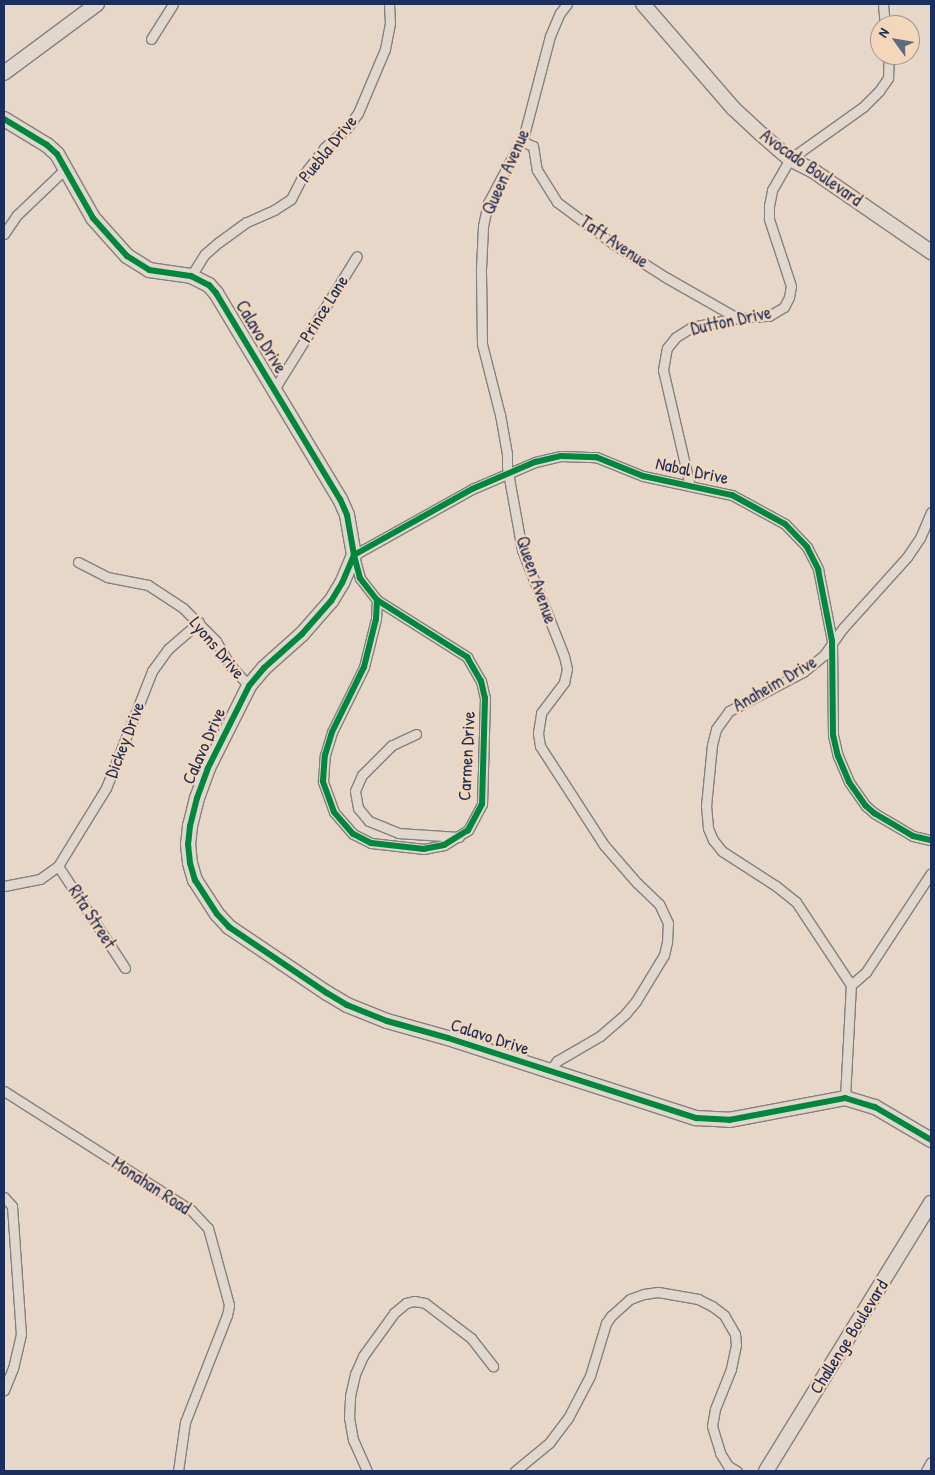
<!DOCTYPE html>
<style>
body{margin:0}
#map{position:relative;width:935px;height:1475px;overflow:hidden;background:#e7d7c8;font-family:"Patrick Hand",sans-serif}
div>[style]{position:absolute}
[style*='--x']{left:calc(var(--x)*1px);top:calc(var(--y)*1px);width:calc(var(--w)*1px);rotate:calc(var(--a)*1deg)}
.roads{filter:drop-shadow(1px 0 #838082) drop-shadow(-1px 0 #838082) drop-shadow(0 1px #838082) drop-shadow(0 -1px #838082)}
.street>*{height:9px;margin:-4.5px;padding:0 4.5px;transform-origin:4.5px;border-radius:4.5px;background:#e2d7cd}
.secondary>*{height:14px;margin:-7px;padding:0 7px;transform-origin:7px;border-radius:7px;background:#e2d7cd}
.cycleway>*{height:6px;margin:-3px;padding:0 3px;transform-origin:3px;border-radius:3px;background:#00873e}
span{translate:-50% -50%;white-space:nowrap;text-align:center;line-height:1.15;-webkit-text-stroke:4.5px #f4d7bb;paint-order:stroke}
.street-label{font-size:18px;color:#1b2f5e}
.frame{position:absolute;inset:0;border:5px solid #1b2f5e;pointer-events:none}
.north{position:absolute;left:870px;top:15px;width:50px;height:50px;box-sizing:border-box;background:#f4d7bb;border:1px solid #9d9496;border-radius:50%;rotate:302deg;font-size:14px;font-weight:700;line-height:20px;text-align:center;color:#1b2f5e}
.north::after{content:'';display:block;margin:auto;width:18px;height:22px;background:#626a83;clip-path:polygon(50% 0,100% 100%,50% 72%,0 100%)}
</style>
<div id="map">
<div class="roads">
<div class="street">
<div style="--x:883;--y:4;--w:21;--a:85"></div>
<div style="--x:151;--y:39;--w:41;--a:-57.8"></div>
<div style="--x:521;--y:141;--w:13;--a:23"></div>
<div style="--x:533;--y:146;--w:24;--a:81"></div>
<div style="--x:537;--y:170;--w:38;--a:58"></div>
<div style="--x:557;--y:202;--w:69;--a:36.7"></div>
<div style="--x:612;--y:243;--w:65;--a:32.5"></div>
<div style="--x:667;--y:278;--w:81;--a:29.7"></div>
<div style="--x:4;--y:234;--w:23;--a:-56"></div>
<div style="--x:17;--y:215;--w:68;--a:-43.8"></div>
<div style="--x:191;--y:276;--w:26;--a:-58"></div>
<div style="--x:205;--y:254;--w:18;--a:-41"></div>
<div style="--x:219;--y:242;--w:34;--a:-36"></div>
<div style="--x:247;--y:222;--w:30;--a:-24"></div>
<div style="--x:274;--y:210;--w:20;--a:-33"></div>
<div style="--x:291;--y:199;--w:28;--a:-63"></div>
<div style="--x:304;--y:174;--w:33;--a:-52"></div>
<div style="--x:324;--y:148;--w:29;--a:-41"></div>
<div style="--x:346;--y:129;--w:20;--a:-53"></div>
<div style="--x:358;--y:113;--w:69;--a:-67.1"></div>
<div style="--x:385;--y:49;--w:26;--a:-79"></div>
<div style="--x:390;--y:23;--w:19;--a:-93"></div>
<div style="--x:275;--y:388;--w:155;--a:-58.2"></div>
<div style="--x:690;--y:486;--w:119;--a:-103.1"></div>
<div style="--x:663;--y:370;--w:22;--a:-80"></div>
<div style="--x:667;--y:348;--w:14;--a:-51"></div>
<div style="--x:676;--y:337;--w:19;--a:-32"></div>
<div style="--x:692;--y:327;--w:46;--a:-11.3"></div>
<div style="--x:737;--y:318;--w:32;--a:-4"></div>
<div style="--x:769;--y:316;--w:17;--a:-31"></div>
<div style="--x:784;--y:307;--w:11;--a:-63"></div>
<div style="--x:789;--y:297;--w:11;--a:-80"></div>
<div style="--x:791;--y:286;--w:71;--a:-108.2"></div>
<div style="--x:769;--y:219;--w:13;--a:-90"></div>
<div style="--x:769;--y:206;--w:16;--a:-79"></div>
<div style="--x:772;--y:190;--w:36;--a:-60"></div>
<div style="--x:790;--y:159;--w:90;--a:-35.5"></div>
<div style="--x:863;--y:107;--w:23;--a:-45"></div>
<div style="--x:879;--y:91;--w:16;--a:-55"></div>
<div style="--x:888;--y:78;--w:23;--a:-88"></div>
<div style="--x:78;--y:562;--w:33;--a:27"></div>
<div style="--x:107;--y:577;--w:42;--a:11"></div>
<div style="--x:148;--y:585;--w:42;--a:33.3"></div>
<div style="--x:183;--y:608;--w:47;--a:45"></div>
<div style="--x:216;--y:641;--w:28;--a:60"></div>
<div style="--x:230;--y:665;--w:28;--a:48"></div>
<div style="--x:377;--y:600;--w:107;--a:32.3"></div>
<div style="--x:467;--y:657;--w:28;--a:60"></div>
<div style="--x:481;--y:681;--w:17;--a:77"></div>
<div style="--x:485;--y:698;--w:106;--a:91.6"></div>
<div style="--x:482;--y:804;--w:30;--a:118"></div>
<div style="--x:468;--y:830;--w:28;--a:148"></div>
<div style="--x:444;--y:845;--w:20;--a:169"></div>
<div style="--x:424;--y:849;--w:53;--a:-173.5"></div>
<div style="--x:371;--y:843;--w:20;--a:-153"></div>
<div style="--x:353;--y:834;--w:29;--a:-131"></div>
<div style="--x:334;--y:812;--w:33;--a:-110"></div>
<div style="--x:323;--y:781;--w:26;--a:-86"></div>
<div style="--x:325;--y:755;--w:24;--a:-73"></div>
<div style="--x:332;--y:732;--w:72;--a:-63.8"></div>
<div style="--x:364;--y:667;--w:49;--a:-76"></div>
<div style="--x:376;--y:619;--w:19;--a:-87"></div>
<div style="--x:377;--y:600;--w:28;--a:-128"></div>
<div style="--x:360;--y:578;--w:24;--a:-105"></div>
<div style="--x:354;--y:555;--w:135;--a:-29.2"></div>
<div style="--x:472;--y:489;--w:69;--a:-23.2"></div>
<div style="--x:535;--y:462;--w:27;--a:-13"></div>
<div style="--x:561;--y:456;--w:35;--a:2"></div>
<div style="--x:596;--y:457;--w:51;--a:22"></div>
<div style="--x:643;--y:476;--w:91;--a:12.1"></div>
<div style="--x:732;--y:495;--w:60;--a:28.7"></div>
<div style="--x:785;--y:524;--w:32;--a:46"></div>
<div style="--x:807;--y:547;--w:25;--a:63"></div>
<div style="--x:818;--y:569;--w:73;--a:79"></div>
<div style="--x:832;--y:641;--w:94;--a:89.4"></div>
<div style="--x:833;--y:735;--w:22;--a:77"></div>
<div style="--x:838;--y:756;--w:28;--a:67"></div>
<div style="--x:849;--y:782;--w:29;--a:55"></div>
<div style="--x:866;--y:806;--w:11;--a:41"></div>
<div style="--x:874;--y:813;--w:45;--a:30.5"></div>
<div style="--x:913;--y:836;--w:18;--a:13"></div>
<div style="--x:416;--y:734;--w:26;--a:155"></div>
<div style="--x:392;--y:745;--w:42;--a:135"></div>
<div style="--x:362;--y:775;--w:17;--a:114"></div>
<div style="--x:355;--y:791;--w:17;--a:80"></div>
<div style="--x:358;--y:808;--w:17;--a:50"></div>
<div style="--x:369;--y:821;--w:31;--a:22"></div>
<div style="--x:398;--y:833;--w:61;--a:3.8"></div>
<div style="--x:58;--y:866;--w:122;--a:56.7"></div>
<div style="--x:4;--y:886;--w:37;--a:-11"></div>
<div style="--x:40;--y:879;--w:22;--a:-36"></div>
<div style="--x:58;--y:866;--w:92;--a:-58.4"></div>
<div style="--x:106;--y:788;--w:126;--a:-68.5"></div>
<div style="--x:152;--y:671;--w:27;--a:-54"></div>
<div style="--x:168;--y:649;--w:41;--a:-41.1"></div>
<div style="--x:851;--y:985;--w:20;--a:-41"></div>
<div style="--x:866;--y:972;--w:118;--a:-56.7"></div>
<div style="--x:549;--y:1072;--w:14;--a:-54"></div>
<div style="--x:557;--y:1061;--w:50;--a:-30.2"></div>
<div style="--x:600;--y:1036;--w:35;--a:-41"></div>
<div style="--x:626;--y:1013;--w:16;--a:-50"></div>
<div style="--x:636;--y:1001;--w:54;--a:-58.7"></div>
<div style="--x:664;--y:955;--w:13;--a:-77"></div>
<div style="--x:667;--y:942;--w:19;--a:-87"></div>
<div style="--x:668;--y:923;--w:21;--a:-115"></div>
<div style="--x:659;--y:904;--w:30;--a:-136"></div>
<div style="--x:637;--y:883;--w:50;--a:-131"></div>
<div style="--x:604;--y:845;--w:118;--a:-122.9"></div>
<div style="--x:540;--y:746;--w:13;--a:-99"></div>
<div style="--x:538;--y:733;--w:20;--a:-81"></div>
<div style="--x:541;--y:713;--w:39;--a:-53"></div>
<div style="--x:564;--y:682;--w:13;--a:-77"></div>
<div style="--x:567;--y:669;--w:13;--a:-103"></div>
<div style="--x:564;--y:656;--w:114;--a:-111.6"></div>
<div style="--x:522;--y:550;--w:84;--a:-100.2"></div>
<div style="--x:507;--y:467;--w:13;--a:-90"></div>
<div style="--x:507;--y:454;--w:40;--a:-100"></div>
<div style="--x:500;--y:415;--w:73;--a:-104.2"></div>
<div style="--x:482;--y:344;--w:75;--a:-90.8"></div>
<div style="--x:481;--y:269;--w:43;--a:-87.3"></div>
<div style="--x:483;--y:226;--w:24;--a:-78"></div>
<div style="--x:488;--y:203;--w:77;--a:-62.1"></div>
<div style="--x:524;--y:135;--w:102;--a:-75.3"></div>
<div style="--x:550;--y:36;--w:25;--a:-67"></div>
<div style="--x:560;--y:13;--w:11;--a:-52"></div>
<div style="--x:4;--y:1091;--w:222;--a:32.5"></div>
<div style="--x:191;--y:1210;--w:25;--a:47"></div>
<div style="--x:208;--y:1228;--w:80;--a:74.7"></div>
<div style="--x:229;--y:1305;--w:10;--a:101"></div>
<div style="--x:227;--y:1315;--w:115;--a:111.4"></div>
<div style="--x:185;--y:1422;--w:49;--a:98.1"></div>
<div style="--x:845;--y:1098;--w:113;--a:-87"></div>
<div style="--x:851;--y:985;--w:100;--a:-123.5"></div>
<div style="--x:796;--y:902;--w:26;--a:-141"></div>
<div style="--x:776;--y:886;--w:64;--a:-147.1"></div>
<div style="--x:722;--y:851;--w:14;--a:-129"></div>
<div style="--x:713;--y:840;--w:13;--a:-113"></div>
<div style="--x:708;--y:828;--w:22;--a:-95"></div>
<div style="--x:706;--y:806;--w:61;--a:-84.4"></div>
<div style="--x:712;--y:745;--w:16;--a:-76"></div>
<div style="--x:716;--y:729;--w:22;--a:-54"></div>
<div style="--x:729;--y:711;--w:84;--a:-27.8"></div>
<div style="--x:803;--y:672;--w:27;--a:-39"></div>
<div style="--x:824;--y:655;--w:33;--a:-55"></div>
<div style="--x:843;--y:628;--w:96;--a:-48"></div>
<div style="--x:907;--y:557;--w:23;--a:-56"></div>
<div style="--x:920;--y:538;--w:28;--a:-67"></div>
<div style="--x:4;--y:1197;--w:12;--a:48"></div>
<div style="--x:12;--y:1206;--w:128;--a:86"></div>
<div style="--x:21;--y:1334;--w:35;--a:103"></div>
<div style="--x:13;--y:1368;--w:24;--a:112"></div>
<div style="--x:367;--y:1471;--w:34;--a:-114"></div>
<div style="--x:353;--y:1440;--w:22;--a:-100"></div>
<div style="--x:349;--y:1418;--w:22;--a:-87"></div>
<div style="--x:350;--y:1396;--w:23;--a:-77"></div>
<div style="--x:355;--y:1374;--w:20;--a:-66"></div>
<div style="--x:363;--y:1356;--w:53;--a:-54.2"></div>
<div style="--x:394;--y:1313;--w:16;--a:-40"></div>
<div style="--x:406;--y:1303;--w:8;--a:-14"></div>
<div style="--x:414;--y:1301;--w:11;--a:10"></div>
<div style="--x:425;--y:1303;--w:58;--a:37.3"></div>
<div style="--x:471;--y:1338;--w:36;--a:52"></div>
<div style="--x:515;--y:1471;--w:44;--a:-39.5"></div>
<div style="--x:549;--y:1443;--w:31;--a:-53"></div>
<div style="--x:568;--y:1418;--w:47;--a:-62.4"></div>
<div style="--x:590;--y:1376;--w:55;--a:-73.2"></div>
<div style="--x:606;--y:1323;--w:9;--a:-54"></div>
<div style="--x:611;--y:1316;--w:25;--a:-42"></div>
<div style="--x:630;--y:1299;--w:15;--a:-20"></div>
<div style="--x:644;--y:1294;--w:14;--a:-8"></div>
<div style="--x:658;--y:1292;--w:41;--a:9.9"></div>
<div style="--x:698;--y:1299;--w:16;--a:27"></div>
<div style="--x:712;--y:1306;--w:15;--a:37"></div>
<div style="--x:724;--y:1315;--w:22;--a:60"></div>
<div style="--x:735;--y:1334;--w:11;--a:85"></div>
<div style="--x:736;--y:1345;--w:25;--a:102"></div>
<div style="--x:731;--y:1369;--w:43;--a:111.8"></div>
<div style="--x:715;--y:1409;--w:17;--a:100"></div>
<div style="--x:712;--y:1426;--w:28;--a:73"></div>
<div style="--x:720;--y:1453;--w:15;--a:58"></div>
<div style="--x:728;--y:1466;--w:10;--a:29"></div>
<div style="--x:926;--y:1471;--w:10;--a:-61"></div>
</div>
<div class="secondary">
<div style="--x:643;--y:4;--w:138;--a:49.1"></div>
<div style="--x:733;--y:108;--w:38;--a:43"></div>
<div style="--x:761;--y:134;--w:38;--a:41"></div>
<div style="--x:790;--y:159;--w:25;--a:27"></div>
<div style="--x:812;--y:170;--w:145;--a:34.6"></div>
<div style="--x:4;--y:73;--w:116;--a:-36.6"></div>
<div style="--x:4;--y:119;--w:50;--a:31.2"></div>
<div style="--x:47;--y:145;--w:13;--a:42"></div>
<div style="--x:57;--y:154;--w:73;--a:60.6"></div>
<div style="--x:93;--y:218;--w:51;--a:48.2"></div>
<div style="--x:127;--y:256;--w:26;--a:32"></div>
<div style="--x:149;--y:270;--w:42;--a:8.1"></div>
<div style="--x:191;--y:276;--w:20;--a:27"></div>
<div style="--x:209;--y:285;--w:11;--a:49"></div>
<div style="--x:216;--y:293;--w:240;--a:59"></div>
<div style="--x:340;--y:499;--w:17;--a:66"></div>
<div style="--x:347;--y:515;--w:41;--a:80.1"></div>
<div style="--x:354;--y:555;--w:30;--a:113"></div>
<div style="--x:342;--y:583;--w:21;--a:121"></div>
<div style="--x:331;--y:601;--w:44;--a:131.3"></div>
<div style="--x:302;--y:634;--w:51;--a:138.2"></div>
<div style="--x:264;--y:668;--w:23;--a:130"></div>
<div style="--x:249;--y:686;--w:92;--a:116.6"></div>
<div style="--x:208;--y:768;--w:32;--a:110"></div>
<div style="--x:197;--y:798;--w:29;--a:104"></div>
<div style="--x:190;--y:826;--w:18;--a:96"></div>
<div style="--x:188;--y:844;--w:19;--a:84"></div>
<div style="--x:190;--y:863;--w:18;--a:74"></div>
<div style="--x:195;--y:880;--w:40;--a:57.1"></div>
<div style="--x:217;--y:914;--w:18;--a:47"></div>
<div style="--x:229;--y:927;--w:118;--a:34"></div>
<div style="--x:327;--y:993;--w:23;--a:31"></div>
<div style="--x:347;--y:1005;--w:43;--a:21.8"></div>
<div style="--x:387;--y:1021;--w:63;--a:15.6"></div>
<div style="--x:448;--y:1038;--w:261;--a:17.9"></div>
<div style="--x:696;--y:1118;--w:33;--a:3"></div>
<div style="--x:729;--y:1120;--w:118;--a:-10.7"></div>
<div style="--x:845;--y:1098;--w:31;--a:17"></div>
<div style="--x:875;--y:1107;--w:65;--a:30.5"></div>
<div style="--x:766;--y:1471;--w:315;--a:-58.4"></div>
</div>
</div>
<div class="cycleway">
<div style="--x:4;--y:119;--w:50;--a:31.2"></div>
<div style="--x:47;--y:145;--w:13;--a:42"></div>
<div style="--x:57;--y:154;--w:73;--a:60.6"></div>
<div style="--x:93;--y:218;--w:51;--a:48.2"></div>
<div style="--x:127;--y:256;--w:26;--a:32"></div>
<div style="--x:149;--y:270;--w:42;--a:8.1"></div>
<div style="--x:191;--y:276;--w:20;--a:27"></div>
<div style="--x:209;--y:285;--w:11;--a:49"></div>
<div style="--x:216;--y:293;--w:240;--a:59"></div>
<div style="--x:340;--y:499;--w:17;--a:66"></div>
<div style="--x:347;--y:515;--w:41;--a:80.1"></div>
<div style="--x:354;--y:555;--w:30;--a:113"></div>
<div style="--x:342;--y:583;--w:21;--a:121"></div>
<div style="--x:331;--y:601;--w:44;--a:131.3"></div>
<div style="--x:302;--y:634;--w:51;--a:138.2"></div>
<div style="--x:264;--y:668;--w:23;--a:130"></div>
<div style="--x:249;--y:686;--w:92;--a:116.6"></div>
<div style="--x:208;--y:768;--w:32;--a:110"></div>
<div style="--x:197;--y:798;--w:29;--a:104"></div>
<div style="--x:190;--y:826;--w:18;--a:96"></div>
<div style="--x:188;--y:844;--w:19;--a:84"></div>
<div style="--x:190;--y:863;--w:18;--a:74"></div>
<div style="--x:195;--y:880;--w:40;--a:57.1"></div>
<div style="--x:217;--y:914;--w:18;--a:47"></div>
<div style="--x:229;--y:927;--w:118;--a:34"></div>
<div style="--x:327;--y:993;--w:23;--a:31"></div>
<div style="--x:347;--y:1005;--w:43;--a:21.8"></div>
<div style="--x:387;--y:1021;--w:63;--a:15.6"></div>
<div style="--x:448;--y:1038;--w:261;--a:17.9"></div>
<div style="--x:696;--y:1118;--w:33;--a:3"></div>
<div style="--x:729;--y:1120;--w:118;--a:-10.7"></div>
<div style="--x:845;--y:1098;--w:31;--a:17"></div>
<div style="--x:875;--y:1107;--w:65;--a:30.5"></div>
<div style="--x:377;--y:600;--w:107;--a:32.3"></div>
<div style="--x:467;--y:657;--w:28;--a:60"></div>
<div style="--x:481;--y:681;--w:17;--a:77"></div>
<div style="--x:485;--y:698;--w:106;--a:91.6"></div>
<div style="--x:482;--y:804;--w:30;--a:118"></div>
<div style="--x:468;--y:830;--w:28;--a:148"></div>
<div style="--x:444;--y:845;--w:20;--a:169"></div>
<div style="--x:424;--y:849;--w:53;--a:-173.5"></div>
<div style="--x:371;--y:843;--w:20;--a:-153"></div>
<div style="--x:353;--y:834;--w:29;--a:-131"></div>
<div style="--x:334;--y:812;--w:33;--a:-110"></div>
<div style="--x:323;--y:781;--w:26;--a:-86"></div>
<div style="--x:325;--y:755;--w:24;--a:-73"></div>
<div style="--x:332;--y:732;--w:72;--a:-63.8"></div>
<div style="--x:364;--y:667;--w:49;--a:-76"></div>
<div style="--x:376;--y:619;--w:19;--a:-87"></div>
<div style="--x:377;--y:600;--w:28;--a:-128"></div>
<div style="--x:360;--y:578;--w:24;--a:-105"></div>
<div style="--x:354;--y:555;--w:135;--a:-29.2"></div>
<div style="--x:472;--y:489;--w:69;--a:-23.2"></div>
<div style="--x:535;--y:462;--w:27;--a:-13"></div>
<div style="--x:561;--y:456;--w:35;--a:2"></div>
<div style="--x:596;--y:457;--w:51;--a:22"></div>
<div style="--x:643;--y:476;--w:91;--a:12.1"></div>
<div style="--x:732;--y:495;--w:60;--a:28.7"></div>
<div style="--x:785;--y:524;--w:32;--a:46"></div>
<div style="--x:807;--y:547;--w:25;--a:63"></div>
<div style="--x:818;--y:569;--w:73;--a:79"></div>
<div style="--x:832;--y:641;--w:94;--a:89.4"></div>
<div style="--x:833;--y:735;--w:22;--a:77"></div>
<div style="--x:838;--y:756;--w:28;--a:67"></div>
<div style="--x:849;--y:782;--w:29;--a:55"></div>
<div style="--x:866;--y:806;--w:11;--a:41"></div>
<div style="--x:874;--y:813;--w:45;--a:30.5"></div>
<div style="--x:913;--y:836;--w:18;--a:13"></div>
</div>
<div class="street-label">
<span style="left:328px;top:149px;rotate:-51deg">Puebla Drive</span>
<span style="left:811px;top:168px;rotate:35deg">Avocado Boulevard</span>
<span style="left:506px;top:172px;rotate:-66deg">Queen Avenue</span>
<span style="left:614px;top:242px;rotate:34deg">Taft Avenue</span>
<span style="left:324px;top:309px;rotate:-58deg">Prince Lane</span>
<span style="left:731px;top:321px;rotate:-12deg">Dutton Drive</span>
<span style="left:261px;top:337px;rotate:59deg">Calavo Drive</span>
<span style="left:692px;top:471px;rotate:12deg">Nabal Drive</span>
<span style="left:536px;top:580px;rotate:71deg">Queen Avenue</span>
<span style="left:217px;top:648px;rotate:50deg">Lyons Drive</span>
<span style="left:775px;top:684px;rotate:-30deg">Anaheim Drive</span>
<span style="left:125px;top:740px;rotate:-69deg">Dickey Drive</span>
<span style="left:204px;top:746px;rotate:-66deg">Calavo Drive</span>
<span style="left:467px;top:756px;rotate:-87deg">Carmen Drive</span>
<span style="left:92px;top:917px;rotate:57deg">Rita Street</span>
<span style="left:490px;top:1037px;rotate:18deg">Calavo Drive</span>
<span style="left:151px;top:1186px;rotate:33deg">Monahan Road</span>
<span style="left:849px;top:1337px;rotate:-58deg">Challenge Boulevard</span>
</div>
<div class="frame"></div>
<div class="north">N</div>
</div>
